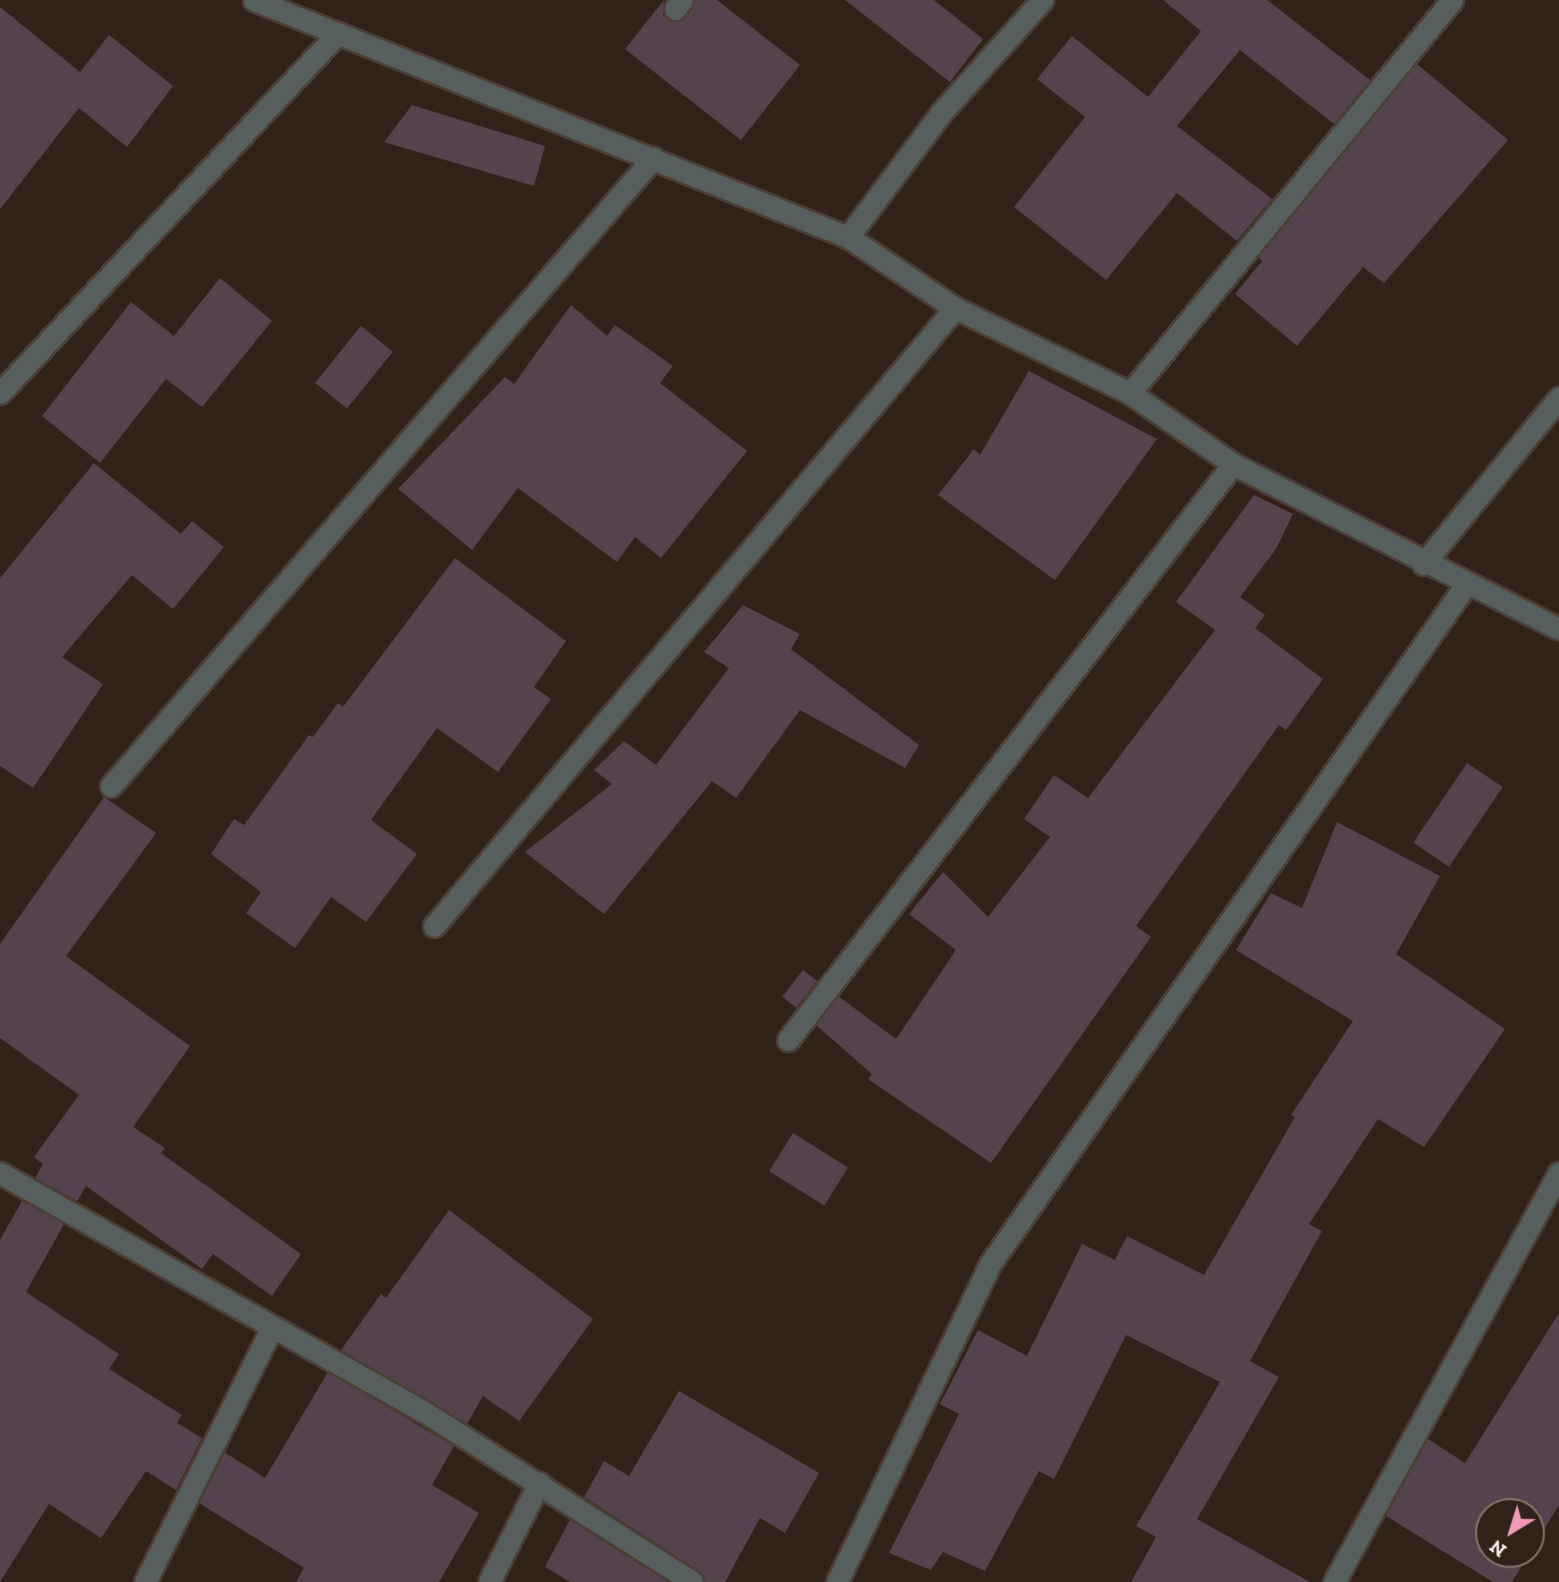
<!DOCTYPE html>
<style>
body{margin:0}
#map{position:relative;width:1559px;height:1582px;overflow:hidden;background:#302218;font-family:"Zilla Slab",serif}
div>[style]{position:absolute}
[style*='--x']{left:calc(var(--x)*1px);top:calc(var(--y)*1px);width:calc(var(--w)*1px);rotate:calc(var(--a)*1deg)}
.building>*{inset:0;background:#54434c;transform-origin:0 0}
.roads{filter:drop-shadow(2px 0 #4c3f35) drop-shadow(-2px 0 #4c3f35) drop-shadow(0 2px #4c3f35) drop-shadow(0 -2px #4c3f35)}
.minor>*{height:21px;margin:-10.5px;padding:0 10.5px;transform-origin:10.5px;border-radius:10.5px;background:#565f5e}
span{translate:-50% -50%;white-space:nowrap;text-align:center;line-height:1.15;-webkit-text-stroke:6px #302218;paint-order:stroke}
.north{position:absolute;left:1475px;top:1498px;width:70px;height:70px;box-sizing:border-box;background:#302218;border:2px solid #80746b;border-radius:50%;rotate:218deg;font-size:19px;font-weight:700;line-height:28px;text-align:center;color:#f9efe8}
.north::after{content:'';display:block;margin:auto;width:24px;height:32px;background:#f09ab6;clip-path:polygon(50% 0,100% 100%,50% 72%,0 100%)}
</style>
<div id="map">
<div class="building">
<div style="clip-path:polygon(664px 0,663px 15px,674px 22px,685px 17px,695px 0,717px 0,800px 65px,741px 140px,625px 49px)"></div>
<div style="clip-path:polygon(845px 0,934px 0,983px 39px,950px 82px)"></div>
<div style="clip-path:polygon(1163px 0,1267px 0,1370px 80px,1334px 124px,1240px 50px,1177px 126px,1272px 199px,1237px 241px,1177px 193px,1106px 280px,1014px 207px,1085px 117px,1037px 79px,1072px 36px,1148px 97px,1201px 31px)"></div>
<div style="clip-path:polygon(0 7px,80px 72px,109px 35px,173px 86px,127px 147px,79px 108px,0 209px)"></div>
<div style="clip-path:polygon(1417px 64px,1508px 140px,1384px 283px,1363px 267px,1297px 346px,1235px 294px,1262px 261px,1258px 257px)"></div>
<div style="clip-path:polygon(412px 105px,545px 146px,534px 186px,384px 142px)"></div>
<div style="clip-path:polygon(220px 278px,272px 321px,202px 407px,166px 379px,100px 463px,42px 416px,131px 302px,174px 336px)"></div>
<div style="clip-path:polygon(571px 305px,607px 336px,615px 325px,673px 366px,660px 383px,747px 451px,661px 558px,635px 537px,617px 562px,518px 488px,472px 550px,398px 489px,505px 377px,514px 384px)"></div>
<div style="left:361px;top:326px;width:41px;height:73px;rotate:39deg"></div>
<div style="clip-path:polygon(1029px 371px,1157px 439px,1055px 580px,938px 495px,974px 449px,980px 455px)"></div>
<div style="clip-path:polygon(94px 463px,181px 534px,192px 521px,224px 547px,173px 609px,132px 575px,62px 657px,103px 684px,33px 788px,0 766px,0 578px)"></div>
<div style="clip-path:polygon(1254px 495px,1293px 514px,1276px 549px,1240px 597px,1265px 615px,1255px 628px,1323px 679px,1286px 730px,1279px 725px,1136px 926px,1151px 937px,991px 1163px,868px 1079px,872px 1074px,816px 1025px,838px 996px,896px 1039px,956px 950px,909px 914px,943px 872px,988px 917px,1050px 837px,1024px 819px,1054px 775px,1088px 798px,1215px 630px,1176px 602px)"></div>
<div style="clip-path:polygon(455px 558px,566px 641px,534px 687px,551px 699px,498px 772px,437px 728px,371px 820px,417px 854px,366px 922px,331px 897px,295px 948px,246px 913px,261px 892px,211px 854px,234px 819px,244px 825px,309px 735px,313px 737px,338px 703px,343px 707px)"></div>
<div style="clip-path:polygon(743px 605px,800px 634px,791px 649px,919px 745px,905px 768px,800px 710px,736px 798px,712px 781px,604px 914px,525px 852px,612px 784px,594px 770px,624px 741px,656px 765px,729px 668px,704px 652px)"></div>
<div style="left:1467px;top:763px;width:43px;height:96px;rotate:34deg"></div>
<div style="clip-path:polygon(104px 797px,156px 833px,66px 956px,190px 1046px,133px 1127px,165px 1148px,161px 1153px,301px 1254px,272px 1296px,213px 1254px,202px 1269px,86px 1186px,77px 1201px,35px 1178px,43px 1164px,34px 1157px,79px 1095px,0 1038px,0 944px)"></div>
<div style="clip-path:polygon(1337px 822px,1440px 876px,1396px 954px,1505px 1029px,1424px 1147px,1378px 1119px,1309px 1224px,1322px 1231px,1250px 1361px,1279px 1377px,1197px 1519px,1310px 1582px,1131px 1582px,1156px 1537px,1136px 1526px,1220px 1382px,1126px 1335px,1054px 1479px,1039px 1471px,985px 1571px,943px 1552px,931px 1570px,889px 1553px,959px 1414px,940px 1404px,978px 1330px,1027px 1356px,1082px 1244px,1115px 1260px,1127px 1236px,1204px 1275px,1295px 1117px,1291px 1115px,1353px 1021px,1236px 950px,1271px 893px,1302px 908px)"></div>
<div style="left:803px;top:970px;width:18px;height:34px;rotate:38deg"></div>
<div style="left:793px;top:1133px;width:65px;height:45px;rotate:32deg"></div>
<div style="clip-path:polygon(22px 1201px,64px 1224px,26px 1292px,119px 1354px,109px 1369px,182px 1415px,177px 1423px,202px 1438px,176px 1490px,146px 1471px,101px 1538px,49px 1504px,0 1582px,0 1240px)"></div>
<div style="clip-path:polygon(449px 1210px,593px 1319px,519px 1421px,483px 1396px,467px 1424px,341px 1350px,381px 1294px,386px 1298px)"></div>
<div style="clip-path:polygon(1559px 1313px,1559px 1505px,1531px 1550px,1531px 1512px,1489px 1512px,1489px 1554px,1529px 1554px,1512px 1582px,1493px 1582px,1386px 1516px,1428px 1439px,1465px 1463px)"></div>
<div style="clip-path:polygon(328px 1372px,454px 1446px,432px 1485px,479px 1513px,439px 1582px,296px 1582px,304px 1568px,199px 1503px,224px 1452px,265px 1478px)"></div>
<div style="clip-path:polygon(679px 1391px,819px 1473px,785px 1533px,760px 1518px,725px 1582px,705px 1582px,699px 1571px,584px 1497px,604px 1461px,629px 1476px)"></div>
<div style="clip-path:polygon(570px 1520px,668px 1582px,570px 1582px,545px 1567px)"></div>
</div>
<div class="roads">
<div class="minor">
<div style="--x:254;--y:0;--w:640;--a:21.75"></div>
<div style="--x:848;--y:237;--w:128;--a:33.6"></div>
<div style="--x:955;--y:308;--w:195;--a:25.9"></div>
<div style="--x:1130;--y:393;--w:125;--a:34.6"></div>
<div style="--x:1233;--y:464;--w:365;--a:26.8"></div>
<div style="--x:675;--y:9;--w:11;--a:-52"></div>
<div style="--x:848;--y:237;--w:155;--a:-53.1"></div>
<div style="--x:941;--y:113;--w:152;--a:-48.2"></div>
<div style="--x:0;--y:393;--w:494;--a:-46.8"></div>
<div style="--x:1130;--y:393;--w:508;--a:-50.67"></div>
<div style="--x:1423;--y:564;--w:215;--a:-50.7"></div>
<div style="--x:111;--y:786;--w:830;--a:-49.2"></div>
<div style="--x:434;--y:926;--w:808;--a:-49.87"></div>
<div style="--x:788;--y:1040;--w:728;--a:-52.31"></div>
<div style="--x:0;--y:1173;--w:485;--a:29.4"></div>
<div style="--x:423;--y:1411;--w:319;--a:32.4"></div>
<div style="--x:145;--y:1582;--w:283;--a:-63.5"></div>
<div style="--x:489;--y:1582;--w:111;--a:-63.2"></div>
<div style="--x:837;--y:1582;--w:353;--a:-64.3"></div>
<div style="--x:990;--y:1264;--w:828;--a:-54.99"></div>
<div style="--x:1334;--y:1582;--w:467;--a:-61.2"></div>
</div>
</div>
<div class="north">N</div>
</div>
